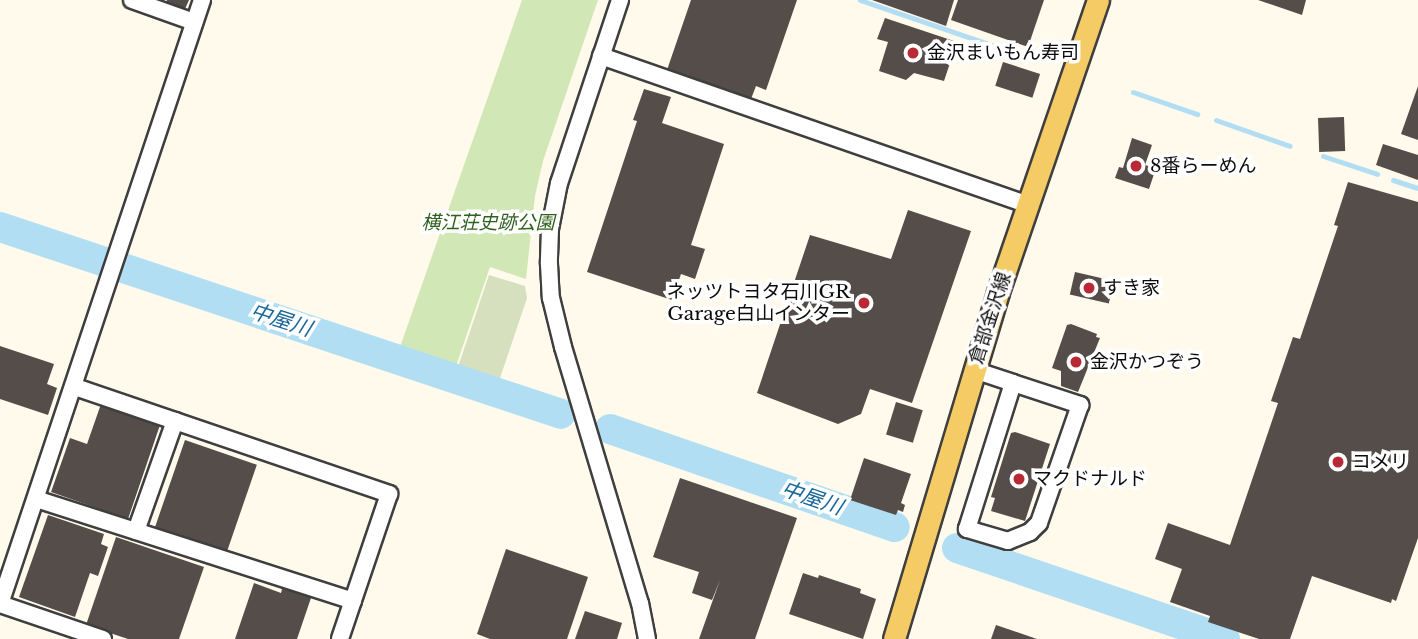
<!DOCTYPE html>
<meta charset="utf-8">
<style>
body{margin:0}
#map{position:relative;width:1418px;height:639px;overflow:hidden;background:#fffaeb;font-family:"Libre Baskerville","Noto Sans JP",serif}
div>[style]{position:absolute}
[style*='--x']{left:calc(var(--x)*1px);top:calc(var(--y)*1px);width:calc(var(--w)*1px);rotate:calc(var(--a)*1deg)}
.green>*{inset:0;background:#d2e7b6}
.cemetery>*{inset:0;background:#d6dfbe}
.stream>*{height:5px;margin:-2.5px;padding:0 2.5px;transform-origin:2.5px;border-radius:2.5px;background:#b2def4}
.river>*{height:30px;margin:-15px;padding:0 15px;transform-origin:15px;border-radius:15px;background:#b2def4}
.building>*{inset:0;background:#544d49;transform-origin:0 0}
.roads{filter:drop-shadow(2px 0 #3f3f3f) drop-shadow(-2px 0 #3f3f3f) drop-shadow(0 2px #3f3f3f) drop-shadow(0 -2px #3f3f3f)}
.minor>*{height:16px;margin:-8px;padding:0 8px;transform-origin:8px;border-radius:8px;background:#fff}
.major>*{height:21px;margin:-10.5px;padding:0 10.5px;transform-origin:10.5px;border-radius:10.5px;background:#f5cb65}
.dots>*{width:19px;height:19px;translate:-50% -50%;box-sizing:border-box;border:4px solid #fff;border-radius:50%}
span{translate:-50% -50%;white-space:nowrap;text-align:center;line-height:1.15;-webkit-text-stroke:7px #fff;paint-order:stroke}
.poi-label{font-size:19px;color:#0c0c0c}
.left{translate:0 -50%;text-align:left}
.right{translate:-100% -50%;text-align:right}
.park-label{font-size:19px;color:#2f611e;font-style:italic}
.street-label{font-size:19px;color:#0c0c0c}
.water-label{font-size:21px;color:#19679a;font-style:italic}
</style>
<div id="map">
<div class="green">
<div style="clip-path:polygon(522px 0,598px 0,543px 161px,535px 196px,526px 279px,490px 267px,456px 366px,400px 347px)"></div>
</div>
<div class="cemetery">
<div style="clip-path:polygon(489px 275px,525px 286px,527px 298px,499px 381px,458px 367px)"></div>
</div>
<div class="stream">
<div style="--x:860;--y:0;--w:167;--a:18.9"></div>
<div style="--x:1133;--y:92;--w:68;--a:19"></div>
<div style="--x:1216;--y:120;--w:78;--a:19.4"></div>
<div style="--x:1323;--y:156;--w:57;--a:18.4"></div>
<div style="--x:1393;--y:180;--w:26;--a:18"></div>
</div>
<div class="river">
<div style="--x:0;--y:227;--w:591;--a:18.43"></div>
<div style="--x:610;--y:429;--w:301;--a:19"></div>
<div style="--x:957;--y:548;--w:283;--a:18.8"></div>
</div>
<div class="building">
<div style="clip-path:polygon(167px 0,189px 0,185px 9px,166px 3px)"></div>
<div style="clip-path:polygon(691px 0,797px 0,766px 90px,756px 86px,751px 99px,667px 70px)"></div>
<div style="clip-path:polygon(872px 0,954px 0,946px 26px)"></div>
<div style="clip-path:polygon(958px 0,1044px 0,1028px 47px,951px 20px)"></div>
<div style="clip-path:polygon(1258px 0,1306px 0,1302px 15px)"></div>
<div style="clip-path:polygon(885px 18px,957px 42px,944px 81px,914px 73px,906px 80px,879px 71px,888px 42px,877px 39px)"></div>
<div style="left:1003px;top:62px;width:39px;height:25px;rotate:18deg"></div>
<div style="clip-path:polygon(1418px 86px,1418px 140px,1401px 134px)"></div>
<div style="clip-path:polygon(644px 89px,671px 97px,662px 123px,724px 144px,691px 245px,705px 249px,695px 279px,681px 274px,672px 300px,587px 272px,637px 121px,633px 120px)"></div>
<div style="left:1344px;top:117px;width:34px;height:26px;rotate:88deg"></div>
<div style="clip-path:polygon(1132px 138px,1152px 145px,1145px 165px,1156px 168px,1149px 189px,1115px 178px,1119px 167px,1123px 168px)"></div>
<div style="clip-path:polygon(1383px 144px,1418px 155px,1418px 180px,1376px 165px)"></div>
<div style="clip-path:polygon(1348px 182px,1418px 202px,1418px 538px,1396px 601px,1392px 599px,1391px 603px,1312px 576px,1290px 639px,1259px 639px,1208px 622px,1210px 616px,1170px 602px,1182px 569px,1155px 559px,1168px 523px,1230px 545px,1278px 403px,1271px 401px,1293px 337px,1300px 339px,1338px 226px,1334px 225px)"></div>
<div style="clip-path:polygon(908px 210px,971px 231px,912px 403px,870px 389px,861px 414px,838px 424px,757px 393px,810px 235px,891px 259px)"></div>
<div style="left:1075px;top:272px;width:40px;height:23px;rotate:13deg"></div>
<div style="clip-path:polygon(1071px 324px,1097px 334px,1096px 337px,1100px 338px,1078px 392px,1061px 386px,1061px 371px,1052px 368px,1067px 325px)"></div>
<div style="clip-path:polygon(0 346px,54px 364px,47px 384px,57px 388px,48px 415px,0 399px)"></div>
<div style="left:896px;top:402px;width:28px;height:34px;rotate:17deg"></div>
<div style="clip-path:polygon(101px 404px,160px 425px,128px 519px,51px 492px,70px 438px,87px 444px)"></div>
<div style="clip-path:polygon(1015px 432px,1050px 444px,1025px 521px,991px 511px,995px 498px,991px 497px,1011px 433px)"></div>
<div style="left:185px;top:440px;width:76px;height:93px;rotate:19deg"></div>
<div style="clip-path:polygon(864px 458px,911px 474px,901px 503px,905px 505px,903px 512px,898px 510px,896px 515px,850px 500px)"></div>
<div style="clip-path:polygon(680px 478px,797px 518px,755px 639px,699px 639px,720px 580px,712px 600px,692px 593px,699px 572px,653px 557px)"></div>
<div style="clip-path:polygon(48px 515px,104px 534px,101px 544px,108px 547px,98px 576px,90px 573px,75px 617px,19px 597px)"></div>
<div style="clip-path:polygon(116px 537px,204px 567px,179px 639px,128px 639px,86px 625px)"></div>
<div style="clip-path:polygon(506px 549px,588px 577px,567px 639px,490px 639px,477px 634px)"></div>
<div style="clip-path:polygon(803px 573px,818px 578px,819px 575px,861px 589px,860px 593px,876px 599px,863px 639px,789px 614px)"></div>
<div style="clip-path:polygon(254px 583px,281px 593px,283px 585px,312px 595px,297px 639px,235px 639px)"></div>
<div style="clip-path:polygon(585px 611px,622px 623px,617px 639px,575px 639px)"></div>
<div style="clip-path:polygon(996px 625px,1037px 639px,991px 639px)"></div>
</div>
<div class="roads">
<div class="minor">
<div style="--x:132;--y:0;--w:66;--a:19.5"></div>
<div style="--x:620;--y:0;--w:193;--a:108.4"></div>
<div style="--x:559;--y:183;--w:47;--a:101.1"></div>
<div style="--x:550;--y:229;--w:35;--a:92"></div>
<div style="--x:549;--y:264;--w:34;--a:87"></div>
<div style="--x:551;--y:298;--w:50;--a:76.2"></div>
<div style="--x:563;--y:347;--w:267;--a:73.3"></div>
<div style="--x:640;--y:603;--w:37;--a:79"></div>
<div style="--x:601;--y:56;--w:451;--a:19.2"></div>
<div style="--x:974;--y:370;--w:41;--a:18.4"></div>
<div style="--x:1013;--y:383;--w:71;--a:18.2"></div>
<div style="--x:1080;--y:405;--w:125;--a:109.2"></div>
<div style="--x:1039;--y:523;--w:13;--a:135"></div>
<div style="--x:1030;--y:532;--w:24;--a:158"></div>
<div style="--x:1008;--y:541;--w:43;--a:-163.7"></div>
<div style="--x:967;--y:529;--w:153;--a:-72.5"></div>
<div style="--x:75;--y:387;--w:332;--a:18.8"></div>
<div style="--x:389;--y:494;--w:153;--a:108.7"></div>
<div style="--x:36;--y:499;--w:333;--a:17.8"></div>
<div style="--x:136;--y:531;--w:117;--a:-70.5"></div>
<div style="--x:103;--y:639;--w:109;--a:-161.2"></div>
<div style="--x:0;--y:604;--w:637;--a:-71.51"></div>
</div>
<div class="major">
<div style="--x:894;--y:639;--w:362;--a:-73.3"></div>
<div style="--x:998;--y:292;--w:309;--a:-71.1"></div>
</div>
</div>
<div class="dots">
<div style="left:913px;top:53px;background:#b82835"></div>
<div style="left:1136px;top:166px;background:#b82835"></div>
<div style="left:1089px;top:288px;background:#b82835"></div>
<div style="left:864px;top:303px;background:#b82835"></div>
<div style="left:1076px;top:362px;background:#b82835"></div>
<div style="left:1338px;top:462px;background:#b82835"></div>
<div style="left:1019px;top:479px;background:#b82835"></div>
</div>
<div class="poi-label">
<span class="left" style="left:927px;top:53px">金沢まいもん寿司</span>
<span class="left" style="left:1150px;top:166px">8番らーめん</span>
<span class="left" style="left:1103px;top:288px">すき家</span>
<span class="right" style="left:850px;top:303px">ネッツトヨタ石川GR<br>Garage白山インター</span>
<span class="left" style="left:1090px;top:362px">金沢かつぞう</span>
<span class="left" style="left:1352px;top:462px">コメリ</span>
<span class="left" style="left:1033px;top:479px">マクドナルド</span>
</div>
<div class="park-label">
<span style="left:488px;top:223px">横江荘史跡公園</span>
</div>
<div class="street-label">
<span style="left:990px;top:318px;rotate:-72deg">倉部金沢線</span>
</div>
<div class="water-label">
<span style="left:281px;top:320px;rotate:18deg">中屋川</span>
<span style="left:812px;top:498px;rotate:19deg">中屋川</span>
</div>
</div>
